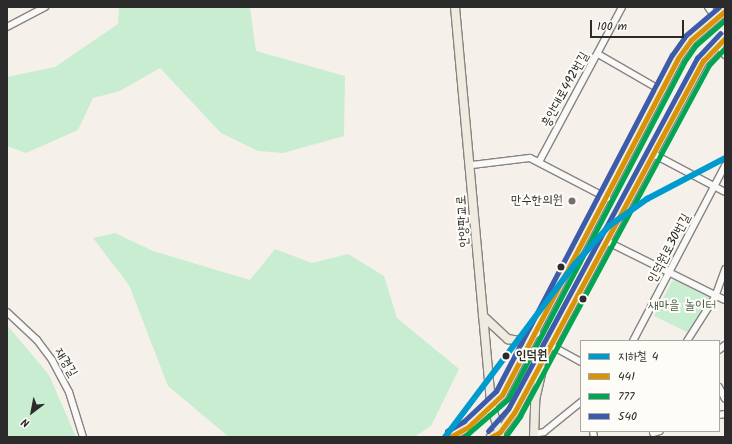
<!DOCTYPE html>
<meta charset="utf-8">
<style>
body{margin:0}
#map{position:relative;width:732px;height:444px;overflow:hidden;background:#f6f0eb;font-family:Kalam,"Poor Story",sans-serif}
div>[style]{position:absolute}
[style*='--x']{left:calc(var(--x)*1px);top:calc(var(--y)*1px);width:calc(var(--w)*1px);rotate:calc(var(--a)*1deg)}
.green>*{inset:0;background:#c8edd0}
.roads{filter:drop-shadow(1px 0 #868481) drop-shadow(-1px 0 #868481) drop-shadow(0 1px #868481) drop-shadow(0 -1px #868481)}
.minor>*{height:6px;margin:-3px;padding:0 3px;transform-origin:3px;border-radius:3px;background:#faf9f7}
.major>*{height:8px;margin:-4px;padding:0 4px;transform-origin:4px;border-radius:4px;background:#efebe1}
.bus-1>*{height:5px;margin:-2.5px;padding:0 2.5px;transform-origin:2.5px;border-radius:2.5px;background:#d89406}
.bus-2>*{height:5px;margin:-2.5px;padding:0 2.5px;transform-origin:2.5px;border-radius:2.5px;background:#00a651}
.bus-3>*{height:5px;margin:-2.5px;padding:0 2.5px;transform-origin:2.5px;border-radius:2.5px;background:#3d5bab}
.metro-1>*{height:6px;margin:-3px;padding:0 3px;transform-origin:3px;border-radius:3px;background:#009bce}
.dots>*{width:11px;height:11px;translate:-50% -50%;box-sizing:border-box;border:2px solid #fdfcf7;border-radius:50%}
span{translate:-50% -50%;white-space:nowrap;text-align:center;line-height:1.15;-webkit-text-stroke:4px #fdfcf7;paint-order:stroke}
.street-label{font-size:13px;color:#2b2b2b}
.poi-label{font-size:13px;color:#2b2b2b}
.right{translate:-100% -50%;text-align:right}
.park-label{font-size:13px;color:#495b4f}
.stop-label{font-size:13px;color:#2b2b2b;font-weight:700}
.left{translate:0 -50%;text-align:left}
.frame{position:absolute;inset:0;border:8px solid #2b2b2b;pointer-events:none}
.legend{position:absolute;left:580px;top:340px;width:140px;height:92px;box-sizing:border-box;background:#fdfcf7;border:1px solid #a9a8a5;margin:0;padding:5px 7px;list-style:none;font-size:12px;color:#2b2b2b}
.legend li{display:flex;align-items:center;gap:8px;height:20px}
.legend b{width:20px;border:1px solid #a9a8a5}
.north{position:absolute;left:12px;top:392px;width:40px;height:40px;-webkit-text-stroke:3px #fdfcf7;paint-order:stroke;rotate:212deg;font-size:11px;font-weight:700;line-height:16px;text-align:center;color:#2b2b2b}
.north::after{content:'';display:block;margin:auto;width:14px;height:18px;background:#2b2b2b;clip-path:polygon(50% 0,100% 100%,50% 72%,0 100%)}
.scale{position:absolute;left:590px;top:20px;width:94px;height:18px;box-sizing:border-box;border:2px solid #2b2b2b;border-top:0;padding-left:5px;font-size:12px;line-height:14px;white-space:nowrap;color:#2b2b2b;-webkit-text-stroke:3px #fdfcf7;paint-order:stroke}
</style>
<div id="map">
<div class="green">
<div style="clip-path:polygon(119px 7px,250px 7px,256px 51px,345px 76px,344px 136px,283px 153px,258px 151px,221px 133px,160px 68px,120px 91px,93px 98px,78px 130px,26px 153px,7px 146px,7px 77px,55px 67px,118px 24px)"></div>
<div style="clip-path:polygon(115px 233px,153px 251px,250px 280px,275px 249px,312px 263px,348px 254px,384px 276px,397px 318px,459px 369px,431px 426px,414px 437px,229px 437px,168px 386px,129px 285px,93px 238px)"></div>
<div style="clip-path:polygon(680px 279px,709px 297px,689px 333px,654px 316px,672px 281px)"></div>
<div style="clip-path:polygon(7px 325px,49px 375px,76px 437px,7px 437px)"></div>
</div>
<div class="roads">
<div class="minor">
<div style="--x:708;--y:7;--w:12;--a:55"></div>
<div style="--x:7;--y:27;--w:43;--a:-27.8"></div>
<div style="--x:718;--y:43;--w:14;--a:60"></div>
<div style="--x:598;--y:54;--w:74;--a:30"></div>
<div style="--x:655;--y:155;--w:79;--a:27.9"></div>
<div style="--x:539;--y:162;--w:176;--a:-61.8"></div>
<div style="--x:472;--y:165;--w:58;--a:-6.9"></div>
<div style="--x:530;--y:158;--w:87;--a:27.5"></div>
<div style="--x:608;--y:242;--w:131;--a:26.4"></div>
<div style="--x:7;--y:312;--w:41;--a:43"></div>
<div style="--x:37;--y:340;--w:25;--a:53"></div>
<div style="--x:52;--y:360;--w:36;--a:62"></div>
<div style="--x:69;--y:392;--w:47;--a:72.7"></div>
<div style="--x:633;--y:341;--w:198;--a:-62.3"></div>
<div style="--x:687;--y:341;--w:52;--a:-57.5"></div>
<div style="--x:715;--y:297;--w:30;--a:-70"></div>
<div style="--x:552;--y:346;--w:33;--a:29"></div>
<div style="--x:719;--y:350;--w:8;--a:-40"></div>
<div style="--x:719;--y:387;--w:13;--a:63"></div>
<div style="--x:719;--y:415;--w:6;--a:-9"></div>
<div style="--x:593;--y:431;--w:6;--a:81"></div>
<div style="--x:653;--y:433;--w:7;--a:-16"></div>
<div style="--x:534;--y:434;--w:10;--a:-11"></div>
<div style="--x:544;--y:432;--w:48;--a:-39"></div>
</div>
<div class="major">
<div style="--x:455;--y:7;--w:400;--a:84.8"></div>
<div style="--x:491;--y:405;--w:31;--a:73"></div>
<div style="--x:483;--y:316;--w:34;--a:43"></div>
<div style="--x:508;--y:339;--w:11;--a:10"></div>
<div style="--x:519;--y:341;--w:19;--a:-25"></div>
<div style="--x:450;--y:437;--w:21;--a:-29"></div>
<div style="--x:468;--y:427;--w:47;--a:-43.3"></div>
<div style="--x:502;--y:395;--w:380;--a:-62.4"></div>
<div style="--x:678;--y:58;--w:22;--a:-54"></div>
<div style="--x:691;--y:40;--w:45;--a:-40.5"></div>
<div style="--x:491;--y:437;--w:10;--a:-29"></div>
<div style="--x:500;--y:432;--w:24;--a:-54"></div>
<div style="--x:514;--y:413;--w:400;--a:-61.8"></div>
<div style="--x:703;--y:61;--w:32;--a:-46"></div>
<div style="--x:534;--y:437;--w:37;--a:-88"></div>
<div style="--x:535;--y:400;--w:32;--a:-77"></div>
</div>
</div>
<div class="bus-1">
<div style="--x:450;--y:437;--w:21;--a:-29"></div>
<div style="--x:468;--y:427;--w:47;--a:-43.3"></div>
<div style="--x:502;--y:395;--w:380;--a:-62.4"></div>
<div style="--x:678;--y:58;--w:22;--a:-54"></div>
<div style="--x:691;--y:40;--w:45;--a:-40.5"></div>
<div style="--x:491;--y:437;--w:10;--a:-29"></div>
<div style="--x:500;--y:432;--w:24;--a:-54"></div>
<div style="--x:514;--y:413;--w:400;--a:-61.8"></div>
<div style="--x:703;--y:61;--w:32;--a:-46"></div>
</div>
<div class="bus-2">
<div style="--x:464;--y:437;--w:58;--a:-40.8"></div>
<div style="--x:508;--y:399;--w:380;--a:-62.4"></div>
<div style="--x:684;--y:62;--w:21;--a:-55"></div>
<div style="--x:696;--y:45;--w:38;--a:-41"></div>
<div style="--x:505;--y:437;--w:26;--a:-54"></div>
<div style="--x:520;--y:416;--w:399;--a:-61.7"></div>
<div style="--x:709;--y:65;--w:23;--a:-47"></div>
</div>
<div class="bus-3">
<div style="--x:447;--y:431;--w:20;--a:-30"></div>
<div style="--x:464;--y:421;--w:44;--a:-43.2"></div>
<div style="--x:496;--y:391;--w:379;--a:-62.4"></div>
<div style="--x:672;--y:55;--w:24;--a:-55"></div>
<div style="--x:686;--y:35;--w:43;--a:-40.3"></div>
<div style="--x:488;--y:431;--w:30;--a:-48"></div>
<div style="--x:508;--y:409;--w:399;--a:-61.7"></div>
<div style="--x:697;--y:58;--w:34;--a:-47"></div>
</div>
<div class="metro-1">
<div style="--x:445;--y:437;--w:216;--a:-53.1"></div>
<div style="--x:575;--y:264;--w:51;--a:-48.2"></div>
<div style="--x:609;--y:226;--w:47;--a:-35.4"></div>
<div style="--x:647;--y:199;--w:88;--a:-27.7"></div>
</div>
<div class="dots">
<div style="left:572px;top:201px;background:#72706e"></div>
<div style="left:561px;top:267px;background:#2b2b2b"></div>
<div style="left:583px;top:299px;background:#2b2b2b"></div>
<div style="left:506px;top:356px;background:#2b2b2b"></div>
</div>
<div class="street-label">
<span style="left:566px;top:90px;rotate:-61deg">흥안대로492번길</span>
<span style="left:464px;top:221px;rotate:-94deg">안양판교로</span>
<span style="left:670px;top:249px;rotate:-62deg">인덕원로30번길</span>
<span style="left:65px;top:363px;rotate:59deg">재경길</span>
</div>
<div class="poi-label">
<span class="right" style="left:563px;top:201px">만수한의원</span>
</div>
<div class="park-label">
<span style="left:682px;top:306px">새마을 놀이터</span>
</div>
<div class="stop-label">
<span class="left" style="left:516px;top:356px">인덕원</span>
</div>
<div class="frame"></div>
<ul class="legend">
<li><b style="height:5px;background:#009bce"></b>지하철 4</li>
<li><b style="height:5px;background:#d89406"></b>441</li>
<li><b style="height:5px;background:#00a651"></b>777</li>
<li><b style="height:5px;background:#3d5bab"></b>540</li>
</ul>
<div class="north">N</div>
<div class="scale">100 m</div>
</div>
